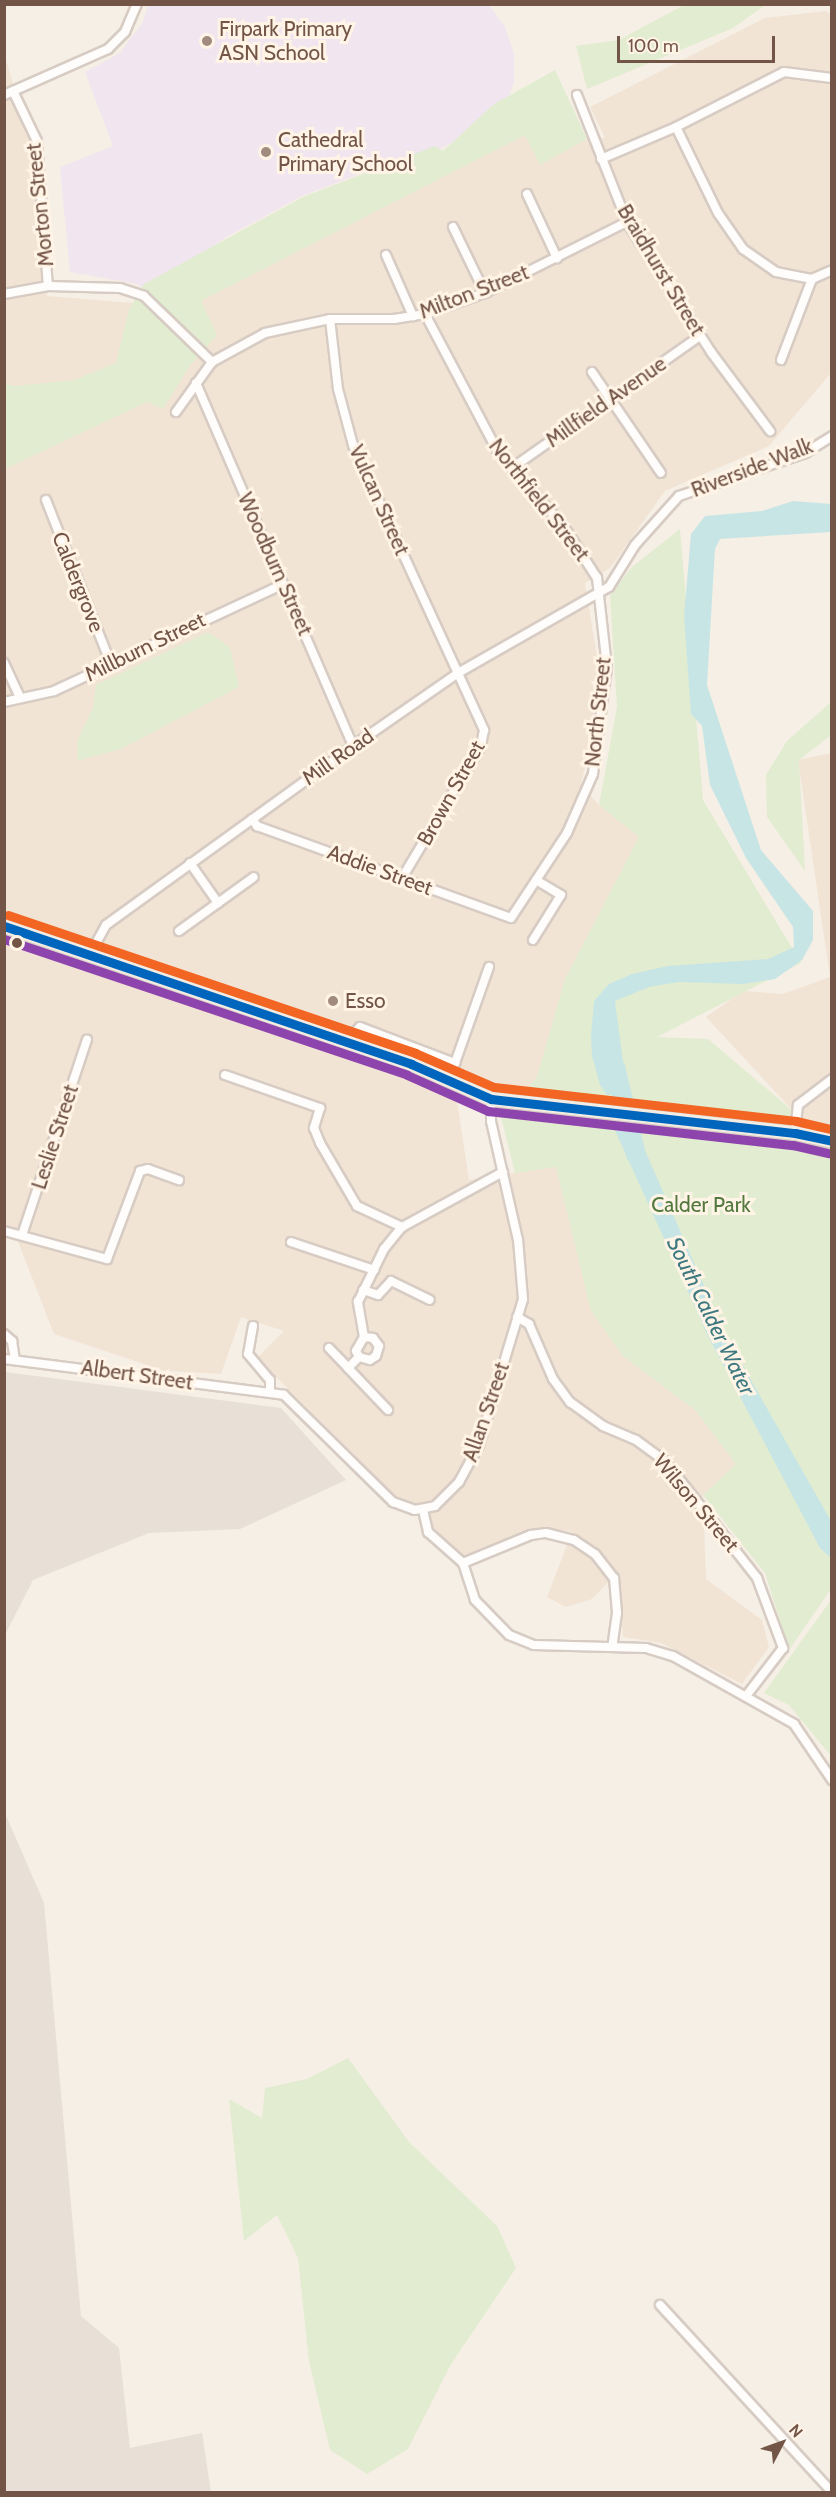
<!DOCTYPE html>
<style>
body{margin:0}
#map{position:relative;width:836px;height:2497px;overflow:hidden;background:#f6efe5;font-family:Cabin,sans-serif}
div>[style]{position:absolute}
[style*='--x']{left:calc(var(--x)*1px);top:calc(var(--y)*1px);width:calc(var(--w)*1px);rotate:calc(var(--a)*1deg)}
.residential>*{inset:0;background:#f2e4d5}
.industrial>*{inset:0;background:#e8dfd7}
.education>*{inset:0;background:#f1e5ef}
.green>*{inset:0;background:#e2ecd0}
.water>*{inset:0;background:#c8e5e6}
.river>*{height:20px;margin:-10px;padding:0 10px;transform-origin:10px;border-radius:10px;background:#c8e5e6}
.roads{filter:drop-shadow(2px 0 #d7ccc4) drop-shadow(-2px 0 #d7ccc4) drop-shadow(0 2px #d7ccc4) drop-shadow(0 -2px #d7ccc4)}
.minor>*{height:8px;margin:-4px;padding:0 4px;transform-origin:4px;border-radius:4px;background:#fefdfb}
.primary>*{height:14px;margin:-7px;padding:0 7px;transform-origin:7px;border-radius:7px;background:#f2ece2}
.bus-1>*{height:9px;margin:-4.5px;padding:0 4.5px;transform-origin:4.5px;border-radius:4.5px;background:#0065bd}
.bus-2>*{height:9px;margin:-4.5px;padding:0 4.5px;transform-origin:4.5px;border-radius:4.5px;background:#8e44ad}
.bus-3>*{height:9px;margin:-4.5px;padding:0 4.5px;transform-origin:4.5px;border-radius:4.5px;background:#f26522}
.dots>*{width:16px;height:16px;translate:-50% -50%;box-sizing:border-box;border:3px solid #fff4e6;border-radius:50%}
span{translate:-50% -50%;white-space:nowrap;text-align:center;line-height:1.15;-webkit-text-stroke:6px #fff4e6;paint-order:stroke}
.poi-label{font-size:21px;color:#735547}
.left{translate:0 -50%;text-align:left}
.street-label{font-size:21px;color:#735547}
.park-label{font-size:21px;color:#53793f}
.water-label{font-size:22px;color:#3e7880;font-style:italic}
.frame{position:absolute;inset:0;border:6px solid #735547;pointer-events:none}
.north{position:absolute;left:752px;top:2413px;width:60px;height:60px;-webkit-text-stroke:4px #fff4e6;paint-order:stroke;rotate:49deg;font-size:16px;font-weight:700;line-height:24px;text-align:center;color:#735547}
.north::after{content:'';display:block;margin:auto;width:21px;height:27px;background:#735547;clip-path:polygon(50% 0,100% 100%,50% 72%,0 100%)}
.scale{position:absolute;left:617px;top:36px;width:158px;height:27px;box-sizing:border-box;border:3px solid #735547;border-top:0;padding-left:8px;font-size:18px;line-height:21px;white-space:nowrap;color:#735547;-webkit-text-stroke:4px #fff4e6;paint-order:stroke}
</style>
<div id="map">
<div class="residential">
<div style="clip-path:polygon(826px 11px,831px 14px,830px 374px,769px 446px,665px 491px,610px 568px,585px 583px,602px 688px,581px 785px,599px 805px,640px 837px,565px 979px,537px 1077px,521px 1095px,452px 1068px,469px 1180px,556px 1166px,622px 1355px,695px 1410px,736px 1464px,703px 1495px,706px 1579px,762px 1620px,769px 1647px,742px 1684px,661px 1643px,623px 1637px,618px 1572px,592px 1599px,566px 1607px,547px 1597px,572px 1532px,542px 1527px,465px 1556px,394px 1494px,257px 1358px,284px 1331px,241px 1317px,221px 1374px,165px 1371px,54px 1334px,13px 1229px,5px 1228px,4px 52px,30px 143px,47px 296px,133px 303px,216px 334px,200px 301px,525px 135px,540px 164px,587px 139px,605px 138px,590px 107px,765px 18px)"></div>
<div style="clip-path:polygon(831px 753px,831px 1176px,819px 1139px,706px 1017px,743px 991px,783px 994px,830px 977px,798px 760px)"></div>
</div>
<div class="industrial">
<div style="clip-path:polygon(5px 1372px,281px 1408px,346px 1480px,240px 1529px,149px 1533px,33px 1580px,5px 1635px)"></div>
<div style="clip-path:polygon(4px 1811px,44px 1903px,81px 2316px,119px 2348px,130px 2448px,202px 2433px,211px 2492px,5px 2492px)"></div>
</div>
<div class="education">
<div style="clip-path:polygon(148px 5px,489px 5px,505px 27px,514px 53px,514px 82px,502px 116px,423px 158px,383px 165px,302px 196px,223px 239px,185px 268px,159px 299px,137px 284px,70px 272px,60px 167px,113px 146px,85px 72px,120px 53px,143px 22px)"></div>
</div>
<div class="green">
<div style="clip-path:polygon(686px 4px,765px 5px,733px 28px,587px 89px,576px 46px,619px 40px)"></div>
<div style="clip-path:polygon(555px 70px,587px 139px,540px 165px,525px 135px,201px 301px,217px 335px,189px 367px,163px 409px,147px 402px,5px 469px,4px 383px,14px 386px,74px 380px,116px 363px,129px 310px,144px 284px,303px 197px,435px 146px,443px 151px,494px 104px)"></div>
<div style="clip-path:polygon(680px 529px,703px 800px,801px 963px,657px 1037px,708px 1039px,786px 1105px,819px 1139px,831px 1161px,831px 1589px,789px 1650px,765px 1573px,703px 1495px,736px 1464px,695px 1410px,622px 1355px,591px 1311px,556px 1167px,515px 1173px,501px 1117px,537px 1077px,565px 979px,639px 837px,599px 805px,617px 707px,610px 595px,632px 567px)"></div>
<div style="clip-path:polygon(208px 632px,230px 647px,239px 687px,121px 749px,77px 761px,78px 739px,93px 708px,96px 685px)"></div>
<div style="clip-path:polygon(831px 702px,831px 735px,799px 760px,805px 871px,767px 817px,766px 775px,787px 741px)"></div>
<div style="clip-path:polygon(831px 1600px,831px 1756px,789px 1705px,764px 1693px)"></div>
<div style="clip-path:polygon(348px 2058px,409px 2142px,497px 2226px,516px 2268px,451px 2364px,408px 2449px,367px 2474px,330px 2450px,309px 2361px,298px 2258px,277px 2215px,244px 2241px,229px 2099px,262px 2118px,265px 2088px,307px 2079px)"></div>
</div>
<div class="water">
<div style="clip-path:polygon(793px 501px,831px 504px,831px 532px,720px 539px,715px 549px,707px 685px,761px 850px,813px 911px,813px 940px,802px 960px,775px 979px,743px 984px,679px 982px,649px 987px,615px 1001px,627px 1092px,607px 1095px,600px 1085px,592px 1056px,591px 1035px,594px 1001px,609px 984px,632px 974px,668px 966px,768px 959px,794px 947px,793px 927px,746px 858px,710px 785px,702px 726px,691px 714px,684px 616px,691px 534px,705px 516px,762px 511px)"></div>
<div style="clip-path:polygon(613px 1126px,637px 1132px,726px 1336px,831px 1521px,831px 1558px,820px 1548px,708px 1336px)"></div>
</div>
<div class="river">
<div style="--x:615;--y:1067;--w:90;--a:76.6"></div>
</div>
<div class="roads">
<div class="minor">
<div style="--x:13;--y:91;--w:55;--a:64.4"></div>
<div style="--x:37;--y:141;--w:145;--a:85.7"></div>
<div style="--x:4;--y:95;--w:114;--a:-23.9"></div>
<div style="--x:108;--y:49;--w:24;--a:-45"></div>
<div style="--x:125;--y:32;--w:30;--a:-67"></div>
<div style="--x:577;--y:95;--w:136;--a:68.5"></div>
<div style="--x:627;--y:222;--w:155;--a:57.1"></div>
<div style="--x:711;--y:352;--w:99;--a:53.2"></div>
<div style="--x:676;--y:127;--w:96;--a:64"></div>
<div style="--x:718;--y:213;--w:44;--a:55.2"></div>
<div style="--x:743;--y:249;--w:40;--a:34.9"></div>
<div style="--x:776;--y:272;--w:37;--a:11"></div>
<div style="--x:812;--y:279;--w:22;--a:-24"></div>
<div style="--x:601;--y:159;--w:82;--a:-23.1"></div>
<div style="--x:676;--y:127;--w:121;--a:-27"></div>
<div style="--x:784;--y:72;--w:48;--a:7.1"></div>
<div style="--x:527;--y:194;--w:71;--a:64.9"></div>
<div style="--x:453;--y:227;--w:73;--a:64.1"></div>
<div style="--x:386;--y:255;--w:67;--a:66.1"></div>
<div style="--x:4;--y:294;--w:45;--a:-10.3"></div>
<div style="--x:48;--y:286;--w:72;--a:1.6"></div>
<div style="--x:120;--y:288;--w:25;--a:18"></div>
<div style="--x:144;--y:296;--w:95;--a:44.1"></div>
<div style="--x:330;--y:319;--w:70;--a:83.5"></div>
<div style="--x:338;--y:389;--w:58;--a:75"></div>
<div style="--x:353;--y:445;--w:314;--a:65.3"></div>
<div style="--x:484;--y:730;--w:16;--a:101"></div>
<div style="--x:481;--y:746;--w:154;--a:120.9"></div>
<div style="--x:781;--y:360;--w:87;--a:-69.1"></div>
<div style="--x:592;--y:372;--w:122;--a:55.7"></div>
<div style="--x:196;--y:383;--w:395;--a:66.6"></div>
<div style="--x:176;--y:412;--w:62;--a:-54.2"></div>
<div style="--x:212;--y:362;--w:60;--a:-28.7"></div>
<div style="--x:265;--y:333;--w:66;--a:-12.2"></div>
<div style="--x:330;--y:319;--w:64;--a:0"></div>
<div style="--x:394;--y:319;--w:31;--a:-9"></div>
<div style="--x:425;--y:314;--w:64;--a:-19.3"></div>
<div style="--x:485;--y:293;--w:159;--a:-26.6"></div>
<div style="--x:512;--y:468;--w:230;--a:-35.1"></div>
<div style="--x:46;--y:500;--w:176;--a:68.4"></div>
<div style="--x:4;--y:663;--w:38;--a:65"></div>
<div style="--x:4;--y:702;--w:51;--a:-12.4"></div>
<div style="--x:54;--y:691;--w:253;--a:-25"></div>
<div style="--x:252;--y:819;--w:9;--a:54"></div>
<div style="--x:257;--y:826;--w:270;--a:19.9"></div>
<div style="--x:511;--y:918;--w:102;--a:-56.6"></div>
<div style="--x:567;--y:833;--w:64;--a:-66.2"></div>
<div style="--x:593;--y:774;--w:108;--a:-82.5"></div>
<div style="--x:607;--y:667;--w:90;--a:-96.4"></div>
<div style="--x:597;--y:578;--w:61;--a:-122.9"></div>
<div style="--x:564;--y:527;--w:102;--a:-131"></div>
<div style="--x:497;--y:450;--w:154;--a:-117.9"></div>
<div style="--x:190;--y:863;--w:49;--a:55"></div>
<div style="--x:179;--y:931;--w:92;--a:-35.8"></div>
<div style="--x:533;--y:940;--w:53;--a:-58.1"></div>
<div style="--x:561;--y:895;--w:29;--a:-149"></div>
<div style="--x:90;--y:954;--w:33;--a:-61"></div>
<div style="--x:106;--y:925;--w:305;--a:-35.9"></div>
<div style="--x:353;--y:746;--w:128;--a:-34.8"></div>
<div style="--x:458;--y:673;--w:174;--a:-29.7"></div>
<div style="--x:609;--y:587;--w:49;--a:-58.2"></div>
<div style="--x:635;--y:545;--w:66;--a:-48.1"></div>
<div style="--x:679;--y:496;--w:133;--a:-18.8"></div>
<div style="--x:805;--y:453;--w:32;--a:-32"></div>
<div style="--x:345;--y:1042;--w:21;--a:-45"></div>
<div style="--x:360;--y:1027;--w:102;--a:20.8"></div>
<div style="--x:455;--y:1063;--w:102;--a:-70.5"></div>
<div style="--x:225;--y:1075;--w:101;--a:19.2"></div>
<div style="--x:320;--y:1108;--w:21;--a:107"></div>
<div style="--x:314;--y:1128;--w:16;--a:68"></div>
<div style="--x:320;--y:1143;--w:73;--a:59.6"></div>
<div style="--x:357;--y:1206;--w:50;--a:25"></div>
<div style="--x:795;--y:1133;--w:28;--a:-84"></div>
<div style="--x:798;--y:1105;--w:43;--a:-37.4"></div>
<div style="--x:4;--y:1231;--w:107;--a:15.2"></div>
<div style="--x:107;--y:1259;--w:94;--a:-69.4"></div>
<div style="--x:140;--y:1171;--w:8;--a:-14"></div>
<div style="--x:148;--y:1169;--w:33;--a:20"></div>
<div style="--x:22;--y:1235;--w:206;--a:-71.6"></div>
<div style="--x:291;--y:1242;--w:88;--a:18.6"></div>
<div style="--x:363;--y:1290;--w:16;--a:18"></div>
<div style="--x:378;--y:1295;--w:19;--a:-47"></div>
<div style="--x:391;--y:1281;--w:43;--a:26"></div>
<div style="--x:517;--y:1317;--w:14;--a:30"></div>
<div style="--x:529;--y:1324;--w:60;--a:66.4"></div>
<div style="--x:553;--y:1379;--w:29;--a:54"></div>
<div style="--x:570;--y:1402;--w:41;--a:36"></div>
<div style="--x:603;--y:1426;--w:36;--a:23"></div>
<div style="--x:636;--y:1440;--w:36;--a:36"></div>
<div style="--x:665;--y:1461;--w:149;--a:51.8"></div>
<div style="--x:757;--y:1578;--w:75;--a:69.6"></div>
<div style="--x:783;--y:1648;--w:61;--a:127.6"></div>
<div style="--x:253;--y:1326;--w:28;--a:100"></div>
<div style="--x:248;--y:1354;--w:34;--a:50"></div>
<div style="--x:270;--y:1380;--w:13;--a:90"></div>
<div style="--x:4;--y:1334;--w:11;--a:41"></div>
<div style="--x:12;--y:1341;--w:19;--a:81"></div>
<div style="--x:364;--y:1337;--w:16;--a:120"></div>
<div style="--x:356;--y:1351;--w:7;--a:63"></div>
<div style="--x:359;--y:1357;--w:11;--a:15"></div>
<div style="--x:370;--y:1360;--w:7;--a:-34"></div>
<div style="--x:376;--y:1356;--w:10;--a:-73"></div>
<div style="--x:379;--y:1346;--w:10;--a:-127"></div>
<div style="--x:373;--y:1338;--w:9;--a:-174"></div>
<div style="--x:364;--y:1337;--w:36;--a:-100"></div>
<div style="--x:358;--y:1302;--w:59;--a:-63.9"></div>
<div style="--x:384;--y:1249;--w:28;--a:-51"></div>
<div style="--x:402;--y:1227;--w:115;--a:-28.6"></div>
<div style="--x:329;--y:1348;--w:28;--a:46"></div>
<div style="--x:348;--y:1368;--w:16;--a:-45"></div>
<div style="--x:4;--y:1359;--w:282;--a:7.3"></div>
<div style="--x:284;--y:1395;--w:153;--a:44.5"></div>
<div style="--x:393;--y:1502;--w:23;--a:20"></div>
<div style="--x:415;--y:1510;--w:20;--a:-11"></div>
<div style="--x:435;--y:1506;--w:34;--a:-45"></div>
<div style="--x:459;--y:1482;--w:42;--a:-61.6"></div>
<div style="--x:479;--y:1445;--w:152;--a:-73.2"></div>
<div style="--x:523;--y:1299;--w:59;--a:-94.8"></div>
<div style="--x:518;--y:1240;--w:122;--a:-102.8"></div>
<div style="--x:491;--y:1121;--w:22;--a:-90"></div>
<div style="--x:348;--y:1368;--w:58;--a:46.4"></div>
<div style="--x:423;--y:1510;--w:23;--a:77"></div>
<div style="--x:428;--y:1532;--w:47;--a:41.5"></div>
<div style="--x:463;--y:1563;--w:39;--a:72"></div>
<div style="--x:475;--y:1600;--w:49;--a:45.8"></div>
<div style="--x:509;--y:1635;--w:27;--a:22"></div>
<div style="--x:534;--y:1645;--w:112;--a:1.5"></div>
<div style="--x:646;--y:1648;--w:28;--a:17"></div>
<div style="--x:673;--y:1656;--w:139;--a:29.3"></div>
<div style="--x:794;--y:1724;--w:68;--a:55.8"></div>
<div style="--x:463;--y:1563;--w:74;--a:-22.4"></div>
<div style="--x:531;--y:1535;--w:15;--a:-8"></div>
<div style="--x:546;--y:1533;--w:29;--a:14"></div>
<div style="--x:574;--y:1540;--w:25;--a:34"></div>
<div style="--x:595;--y:1554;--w:31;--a:52"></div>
<div style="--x:614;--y:1578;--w:35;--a:85"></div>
<div style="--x:617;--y:1613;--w:34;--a:98"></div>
<div style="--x:660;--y:2305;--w:254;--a:47.4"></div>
</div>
<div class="primary">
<div style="--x:4;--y:926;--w:430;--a:18.7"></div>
<div style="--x:411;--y:1064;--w:87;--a:23.6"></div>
<div style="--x:491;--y:1099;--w:306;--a:6.4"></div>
<div style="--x:795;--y:1133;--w:38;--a:12"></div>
</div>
</div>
<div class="bus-1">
<div style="--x:4;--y:926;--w:430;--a:18.7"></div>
<div style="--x:411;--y:1064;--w:87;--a:23.6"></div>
<div style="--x:491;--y:1099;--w:306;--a:6.4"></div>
<div style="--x:795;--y:1133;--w:38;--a:12"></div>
</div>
<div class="bus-2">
<div style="--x:4;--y:939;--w:425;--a:18.6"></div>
<div style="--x:407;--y:1075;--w:89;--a:24"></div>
<div style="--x:488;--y:1111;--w:307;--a:6.4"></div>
<div style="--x:793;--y:1145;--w:37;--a:13"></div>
</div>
<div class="bus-3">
<div style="--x:8;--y:915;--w:430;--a:18.7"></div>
<div style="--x:415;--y:1053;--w:86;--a:23.3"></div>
<div style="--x:494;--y:1087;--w:304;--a:6.4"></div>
<div style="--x:796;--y:1121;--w:37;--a:13"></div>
</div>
<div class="dots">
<div style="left:207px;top:41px;background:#a18b7e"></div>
<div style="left:266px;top:152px;background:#a18b7e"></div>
<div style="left:17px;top:943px;background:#735547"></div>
<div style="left:333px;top:1001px;background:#a18b7e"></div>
</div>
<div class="poi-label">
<span class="left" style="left:219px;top:41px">Firpark Primary<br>ASN School</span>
<span class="left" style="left:278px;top:152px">Cathedral<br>Primary School</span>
<span class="left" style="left:345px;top:1001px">Esso</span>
</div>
<div class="street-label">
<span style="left:40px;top:205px;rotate:-96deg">Morton Street</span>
<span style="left:661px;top:270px;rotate:59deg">Braidhurst Street</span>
<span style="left:474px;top:292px;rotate:-21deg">Milton Street</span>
<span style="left:606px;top:402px;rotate:-35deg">Millfield Avenue</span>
<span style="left:752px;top:468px;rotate:-21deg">Riverside Walk</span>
<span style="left:379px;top:500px;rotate:66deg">Vulcan Street</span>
<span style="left:539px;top:500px;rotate:52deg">Northfield Street</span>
<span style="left:275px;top:564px;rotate:66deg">Woodburn Street</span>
<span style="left:78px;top:582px;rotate:68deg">Caldergrove</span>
<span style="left:145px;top:647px;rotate:-26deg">Millburn Street</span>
<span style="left:598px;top:712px;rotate:-84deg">North Street</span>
<span style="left:338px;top:757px;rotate:-35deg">Mill Road</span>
<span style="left:451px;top:793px;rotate:-61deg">Brown Street</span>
<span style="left:380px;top:870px;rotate:20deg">Addie Street</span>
<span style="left:55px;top:1137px;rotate:-72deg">Leslie Street</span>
<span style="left:137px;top:1375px;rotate:8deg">Albert Street</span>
<span style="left:486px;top:1412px;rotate:-71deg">Allan Street</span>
<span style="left:696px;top:1503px;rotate:50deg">Wilson Street</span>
</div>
<div class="park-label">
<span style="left:701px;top:1205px">Calder Park</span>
</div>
<div class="water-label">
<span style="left:711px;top:1316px;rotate:64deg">South Calder Water</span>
</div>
<div class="frame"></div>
<div class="north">N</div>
<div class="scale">100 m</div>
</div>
